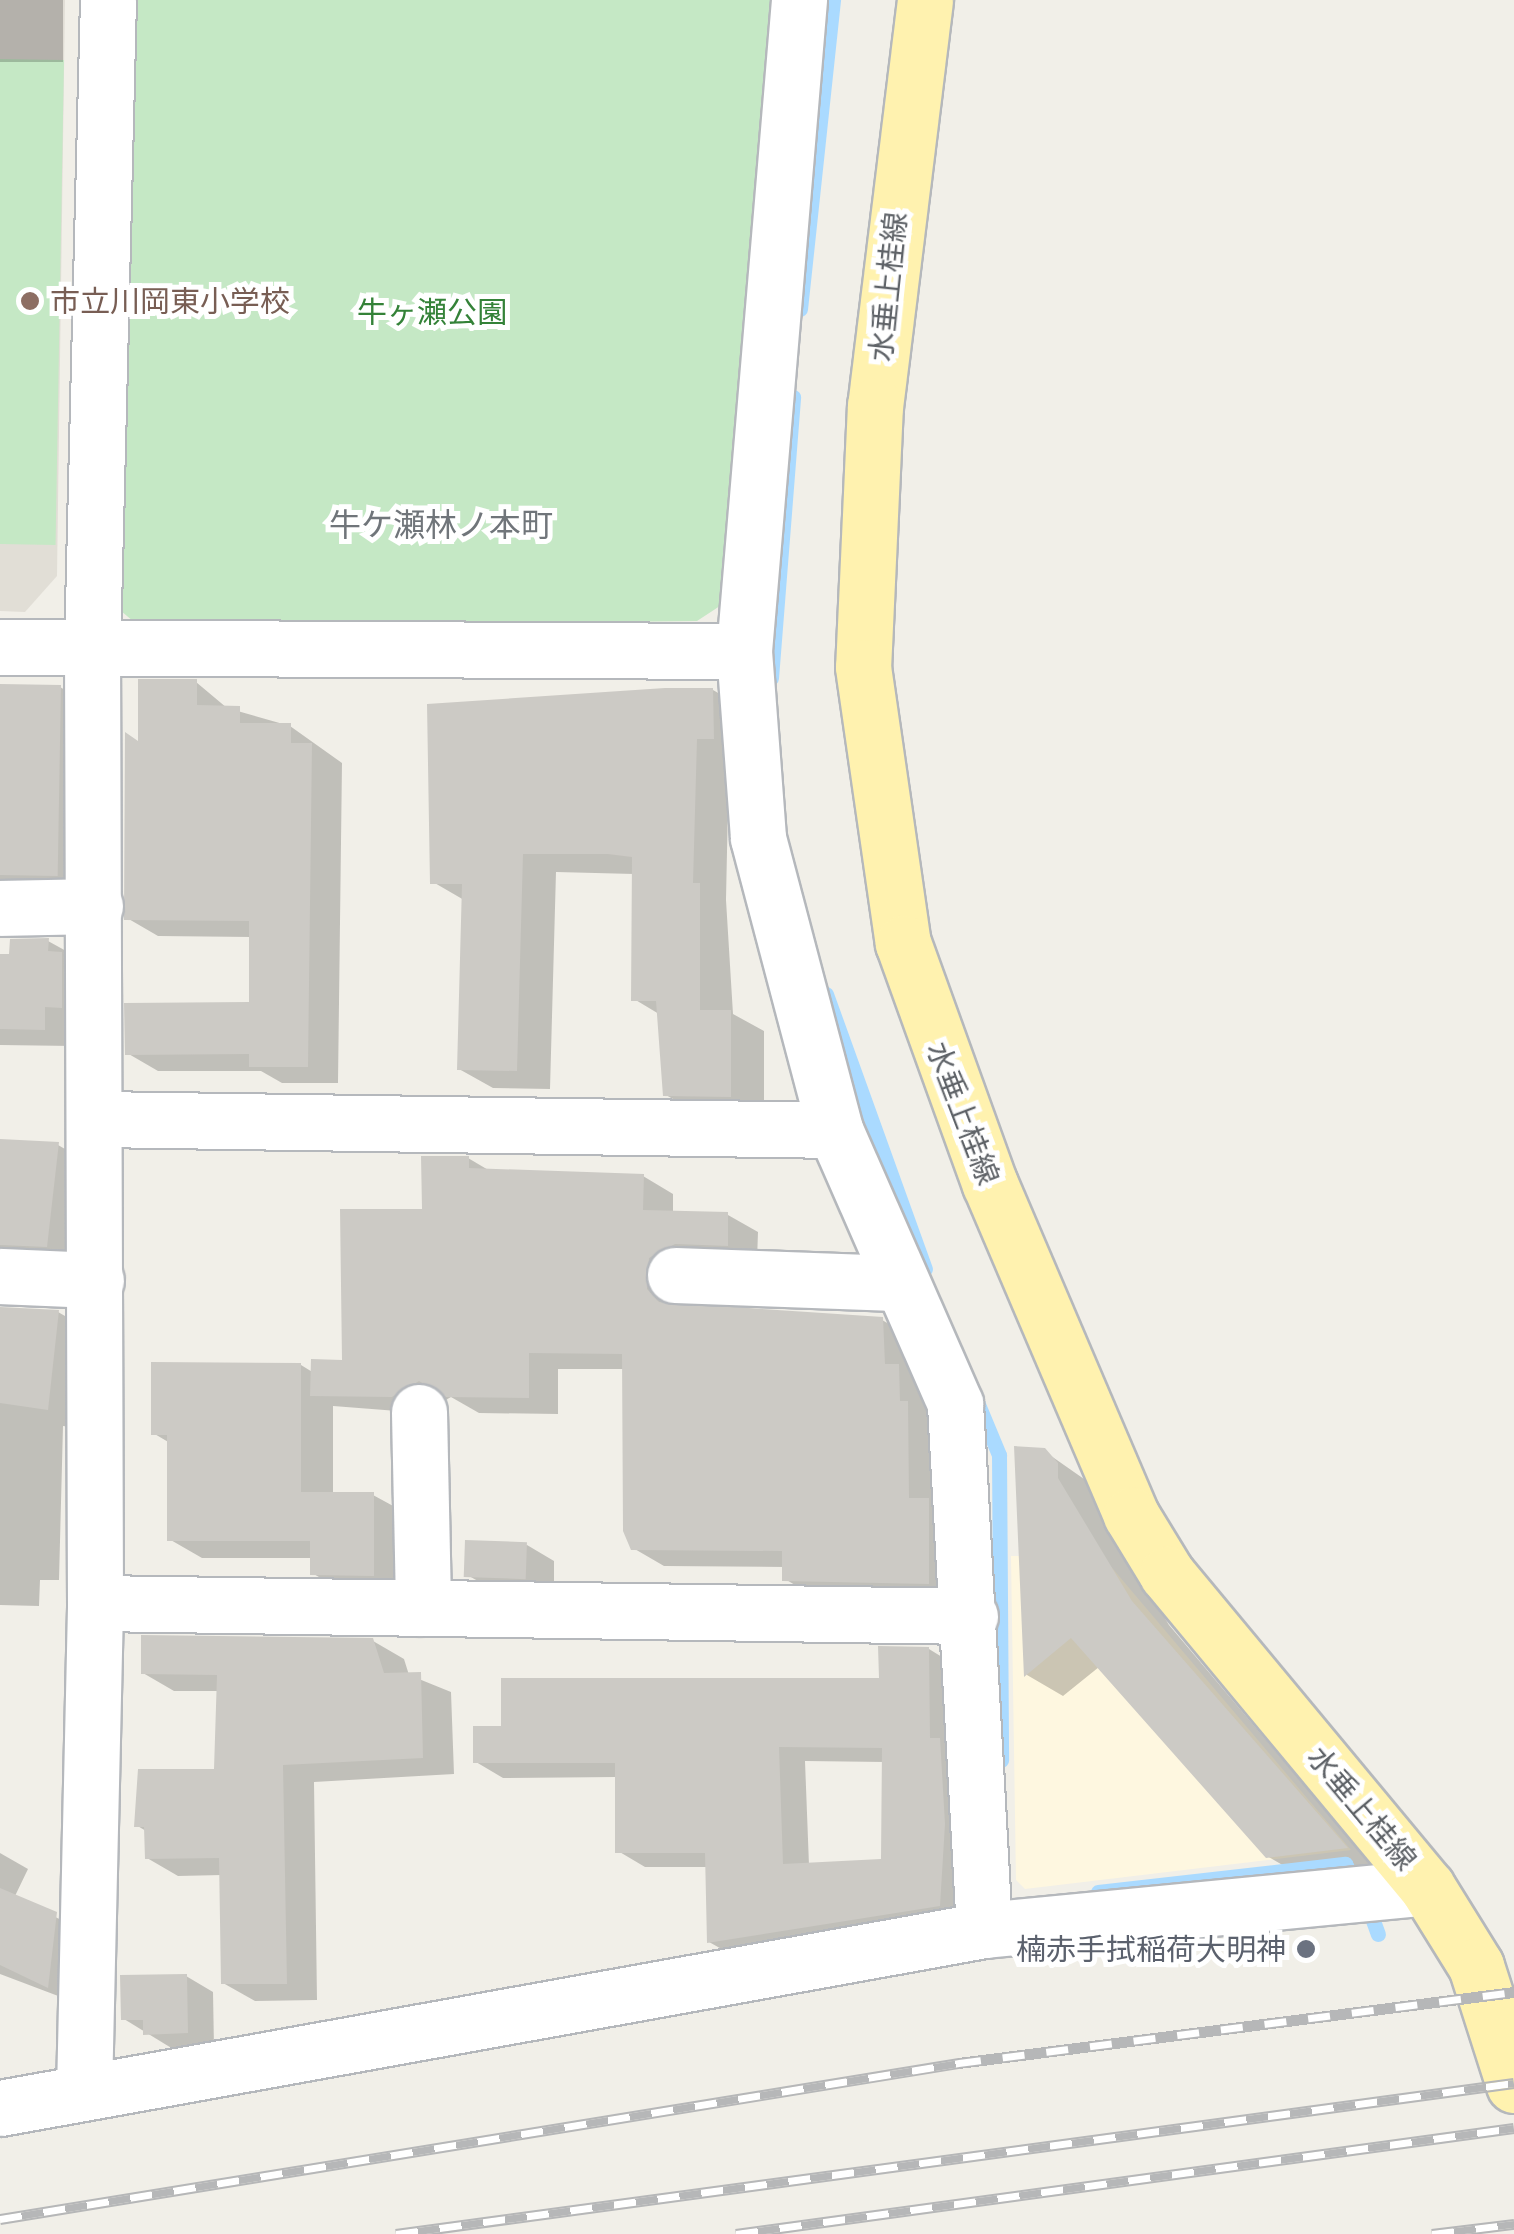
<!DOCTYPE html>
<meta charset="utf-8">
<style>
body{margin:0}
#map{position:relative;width:1514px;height:2234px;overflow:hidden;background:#f1efe8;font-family:Quicksand,"Noto Sans JP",sans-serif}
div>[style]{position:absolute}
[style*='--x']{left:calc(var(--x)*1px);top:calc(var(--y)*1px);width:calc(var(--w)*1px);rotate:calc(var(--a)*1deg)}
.commercial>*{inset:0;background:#fef7e0}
.education>*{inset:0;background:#e1ded6}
.green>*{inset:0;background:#c5e8c5;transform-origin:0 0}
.shadow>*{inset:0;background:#0003;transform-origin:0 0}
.stream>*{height:15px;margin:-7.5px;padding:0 7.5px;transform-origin:7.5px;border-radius:7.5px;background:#aadaff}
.building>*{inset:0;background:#cccac5;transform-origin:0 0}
.roads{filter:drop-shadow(2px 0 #b5b8bc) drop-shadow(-2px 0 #b5b8bc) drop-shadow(0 2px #b5b8bc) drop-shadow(0 -2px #b5b8bc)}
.minor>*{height:55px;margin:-27.5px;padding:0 27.5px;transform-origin:27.5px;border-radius:27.5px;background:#fff}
.major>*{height:55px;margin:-27.5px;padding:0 27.5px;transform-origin:27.5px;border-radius:27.5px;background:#fff2af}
.rail>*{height:11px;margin-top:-5.5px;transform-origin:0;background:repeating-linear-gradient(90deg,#fff 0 22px,#b6b7b8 0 44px);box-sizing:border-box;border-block:2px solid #b6b7b8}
.dots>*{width:28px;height:28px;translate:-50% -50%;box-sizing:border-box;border:5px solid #fff;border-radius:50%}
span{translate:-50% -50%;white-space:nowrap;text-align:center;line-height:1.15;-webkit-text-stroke:10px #fff;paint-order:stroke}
.street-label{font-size:30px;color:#5f6368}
.education-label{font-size:30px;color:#785e54}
.left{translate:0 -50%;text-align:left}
.park-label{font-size:30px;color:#348238}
.worship-label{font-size:30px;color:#5b616d}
.right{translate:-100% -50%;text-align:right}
.neighbourhood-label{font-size:32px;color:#70757a}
</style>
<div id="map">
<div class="commercial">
<div style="clip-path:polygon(1011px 1556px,1102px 1556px,1351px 1850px,1025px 1889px,1016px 1880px)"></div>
</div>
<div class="education">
<div style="clip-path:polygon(0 0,65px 0,57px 576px,25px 612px,0 611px)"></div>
</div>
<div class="green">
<div style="clip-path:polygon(124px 0,790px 0,726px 602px,697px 621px,140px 627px,114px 605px)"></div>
<div style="left:0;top:59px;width:64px;height:485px;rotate:1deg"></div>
</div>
<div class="shadow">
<div style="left:0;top:0;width:63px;height:62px"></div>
<div style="clip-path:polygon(196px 682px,227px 708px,290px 726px,342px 763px,338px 1083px,282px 1083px,261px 1071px,158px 1071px,127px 1053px,251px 1005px,251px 937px,158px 936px,127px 918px,140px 744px)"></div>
<div style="clip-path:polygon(0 686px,60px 687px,89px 704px,82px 891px,0 892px)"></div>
<div style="clip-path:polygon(713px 690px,746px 709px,729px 757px,726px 900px,733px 1014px,764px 1031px,764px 1115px,699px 1114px,666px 1095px,659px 1014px,634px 999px,634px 874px,556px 872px,550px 1089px,493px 1088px,459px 1069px,464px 900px,433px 882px)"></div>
<div style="clip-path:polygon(48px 941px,77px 957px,73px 1046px,0 1045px,0 957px)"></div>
<div style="clip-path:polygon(0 1143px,58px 1145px,93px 1165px,82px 1266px,0 1269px)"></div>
<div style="clip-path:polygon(468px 1158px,490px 1171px,643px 1176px,673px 1194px,673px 1213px,728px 1215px,758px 1232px,757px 1261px,679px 1274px,676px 1306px,882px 1320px,912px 1337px,929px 1383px,958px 1600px,815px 1597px,785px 1579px,785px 1567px,664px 1566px,633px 1548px,625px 1369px,558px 1369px,558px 1414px,479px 1413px,451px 1397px,423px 1413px,333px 1406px,333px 1495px,373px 1495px,406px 1513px,405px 1593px,345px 1592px,312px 1573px,312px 1558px,202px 1558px,169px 1539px,170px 1443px,153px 1433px,301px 1365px,314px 1373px,344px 1362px,424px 1211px)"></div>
<div style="clip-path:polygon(58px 1312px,93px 1332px,82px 1428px,63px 1426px,59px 1580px,40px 1580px,39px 1606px,0 1605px,0 1325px)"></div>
<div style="clip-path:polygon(1016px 1449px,1044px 1451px,1094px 1486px,1094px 1501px,1169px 1625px,1375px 1869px,1305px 1878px,1267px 1856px,1099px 1667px,1063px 1696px,1027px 1675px)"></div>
<div style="clip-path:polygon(527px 1545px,554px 1561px,554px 1592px,496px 1591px,469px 1576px)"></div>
<div style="clip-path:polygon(373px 1641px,404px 1659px,409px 1675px,451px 1692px,454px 1774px,314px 1782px,317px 2000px,255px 2001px,223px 1983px,222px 1875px,178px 1876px,147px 1858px,146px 1831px,136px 1825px,216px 1771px,219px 1691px,174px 1691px,143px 1673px)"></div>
<div style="clip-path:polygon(evenodd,929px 1649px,955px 1665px,967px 1921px,736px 1957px,709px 1942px,707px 1867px,645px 1867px,618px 1851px,617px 1777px,503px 1778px,476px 1762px,503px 1729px,881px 1680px,929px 1649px,805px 1761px,885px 1762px,884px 1861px,809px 1865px,805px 1761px)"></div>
<div style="clip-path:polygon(0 1853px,28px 1869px,15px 1896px,90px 1935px,82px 2005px,0 1974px)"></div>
<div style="clip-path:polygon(186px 1976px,213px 1992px,214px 2048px,173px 2049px,124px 2019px)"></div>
</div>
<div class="stream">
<div style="--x:800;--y:309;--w:311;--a:-83.9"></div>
<div style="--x:771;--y:678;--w:282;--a:-85.5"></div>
<div style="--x:826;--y:994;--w:292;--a:70.2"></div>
<div style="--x:975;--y:1397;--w:63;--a:67.5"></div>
<div style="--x:999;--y:1455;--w:305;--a:89.6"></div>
<div style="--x:1098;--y:1892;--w:249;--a:-6.5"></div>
<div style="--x:1345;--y:1864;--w:23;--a:61"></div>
<div style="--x:1367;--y:1904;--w:32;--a:70"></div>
</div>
<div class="building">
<div style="clip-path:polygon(138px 679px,197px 679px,197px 705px,240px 706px,240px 723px,291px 723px,291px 743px,312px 743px,308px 1067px,249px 1067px,249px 1054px,125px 1055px,124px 1003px,249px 1002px,249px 921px,124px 920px,125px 732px,138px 741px)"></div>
<div style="left:0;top:684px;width:61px;height:191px;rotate:1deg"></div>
<div style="clip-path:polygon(665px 688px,713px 688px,714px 739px,697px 739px,693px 883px,700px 883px,700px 1010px,731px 1010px,731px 1097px,663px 1096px,656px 1001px,631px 1001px,632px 857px,608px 854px,523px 854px,517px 1071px,457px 1070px,462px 884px,430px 884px,427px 704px)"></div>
<div style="clip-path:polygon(49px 938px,48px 951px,62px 952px,62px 1008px,45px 1007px,45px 1030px,0 1029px,0 954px,9px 954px,10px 939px)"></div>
<div style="clip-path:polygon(0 1139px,59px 1142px,47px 1247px,0 1245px)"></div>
<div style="clip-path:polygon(421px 1156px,469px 1156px,469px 1168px,644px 1174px,643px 1210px,728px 1212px,728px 1246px,675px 1244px,649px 1258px,647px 1289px,659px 1302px,883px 1317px,885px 1364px,899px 1364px,900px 1401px,908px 1401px,909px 1498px,929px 1498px,929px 1584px,782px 1581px,782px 1551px,631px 1550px,623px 1531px,622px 1354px,529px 1353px,529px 1398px,446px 1397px,419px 1381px,392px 1397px,310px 1396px,311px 1359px,342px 1360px,340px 1209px,422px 1209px)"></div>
<div style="clip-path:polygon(0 1307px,59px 1310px,48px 1410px,0 1403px)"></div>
<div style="clip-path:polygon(151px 1362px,301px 1363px,301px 1492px,374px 1492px,374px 1576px,310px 1575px,310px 1541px,167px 1541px,167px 1435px,151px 1435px)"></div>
<div style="clip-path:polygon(1014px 1446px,1045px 1448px,1058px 1463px,1058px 1478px,1132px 1601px,1348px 1848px,1266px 1858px,1071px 1638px,1024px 1677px)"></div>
<div style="left:465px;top:1540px;width:62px;height:37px;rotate:2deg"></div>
<div style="clip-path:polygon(141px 1635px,373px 1638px,384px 1673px,421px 1672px,423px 1758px,283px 1765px,287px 1984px,221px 1984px,219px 1858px,145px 1859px,144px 1827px,134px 1827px,138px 1769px,214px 1769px,217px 1675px,141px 1674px)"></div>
<div style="clip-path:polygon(evenodd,878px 1646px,929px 1647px,930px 1738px,940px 1738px,945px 1824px,940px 1906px,707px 1943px,705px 1853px,615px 1853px,615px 1763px,473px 1763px,473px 1726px,501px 1726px,501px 1678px,879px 1678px,878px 1646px,779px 1747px,882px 1748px,881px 1859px,783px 1864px,779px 1747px)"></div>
<div style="clip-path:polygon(0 1888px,57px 1912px,48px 1988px,0 1965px)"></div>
<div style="clip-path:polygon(187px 1974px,188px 2033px,143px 2035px,143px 2020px,121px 2020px,120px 1975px)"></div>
</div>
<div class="roads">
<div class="minor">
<div style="--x:799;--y:0;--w:653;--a:94.83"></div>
<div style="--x:744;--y:651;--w:188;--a:85.7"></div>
<div style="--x:758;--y:838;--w:302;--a:75.2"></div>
<div style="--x:835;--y:1130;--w:299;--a:66.3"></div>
<div style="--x:955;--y:1404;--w:527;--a:86.84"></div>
<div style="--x:0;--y:647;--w:744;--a:0.31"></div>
<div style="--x:0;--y:908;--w:95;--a:-1.2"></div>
<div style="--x:96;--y:1119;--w:739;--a:0.85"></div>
<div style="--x:675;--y:1275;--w:220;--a:2.1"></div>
<div style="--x:0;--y:1276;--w:96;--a:2.4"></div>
<div style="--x:419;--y:1412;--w:196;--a:88.8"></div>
<div style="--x:95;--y:1603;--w:875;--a:0.85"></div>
<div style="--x:84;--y:2092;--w:489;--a:-88.7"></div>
<div style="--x:95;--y:1603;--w:955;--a:-90.18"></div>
<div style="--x:92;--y:648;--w:648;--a:-88.59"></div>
<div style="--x:0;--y:2108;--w:1000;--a:-10.25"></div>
<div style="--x:984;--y:1930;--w:445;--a:-5.5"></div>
</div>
<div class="major">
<div style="--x:925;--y:0;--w:408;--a:97"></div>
<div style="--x:875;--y:405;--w:262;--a:92.6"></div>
<div style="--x:863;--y:667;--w:279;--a:81.8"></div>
<div style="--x:903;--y:943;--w:256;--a:70.2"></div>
<div style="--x:990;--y:1184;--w:360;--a:66.9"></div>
<div style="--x:1131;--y:1515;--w:69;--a:58.6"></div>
<div style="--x:1167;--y:1574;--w:407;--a:50.3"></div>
<div style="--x:1427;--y:1887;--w:93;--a:58.2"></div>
<div style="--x:1476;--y:1966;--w:125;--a:72.3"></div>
</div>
</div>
<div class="rail">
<div style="--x:0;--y:2219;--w:972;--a:-9.24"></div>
<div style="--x:959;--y:2063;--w:560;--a:-7.29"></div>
<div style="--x:396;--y:2234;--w:1128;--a:-7.69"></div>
<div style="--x:736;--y:2234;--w:785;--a:-7.76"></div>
<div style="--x:1432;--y:2234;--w:83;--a:-7"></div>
</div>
<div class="dots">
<div style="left:30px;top:301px;background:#8d6e63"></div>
<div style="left:1306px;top:1949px;background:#6b7280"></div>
</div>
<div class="street-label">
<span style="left:888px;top:287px;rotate:-84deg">水垂上桂線</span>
<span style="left:963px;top:1113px;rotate:69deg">水垂上桂線</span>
<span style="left:1362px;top:1808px;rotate:50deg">水垂上桂線</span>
</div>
<div class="education-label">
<span class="left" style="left:50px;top:301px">市立川岡東小学校</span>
</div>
<div class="park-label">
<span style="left:432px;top:312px">牛ヶ瀬公園</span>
</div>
<div class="worship-label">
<span class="right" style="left:1286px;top:1949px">楠赤手拭稲荷大明神</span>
</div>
<div class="neighbourhood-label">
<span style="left:441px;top:524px">牛ケ瀬林ノ本町</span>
</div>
</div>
